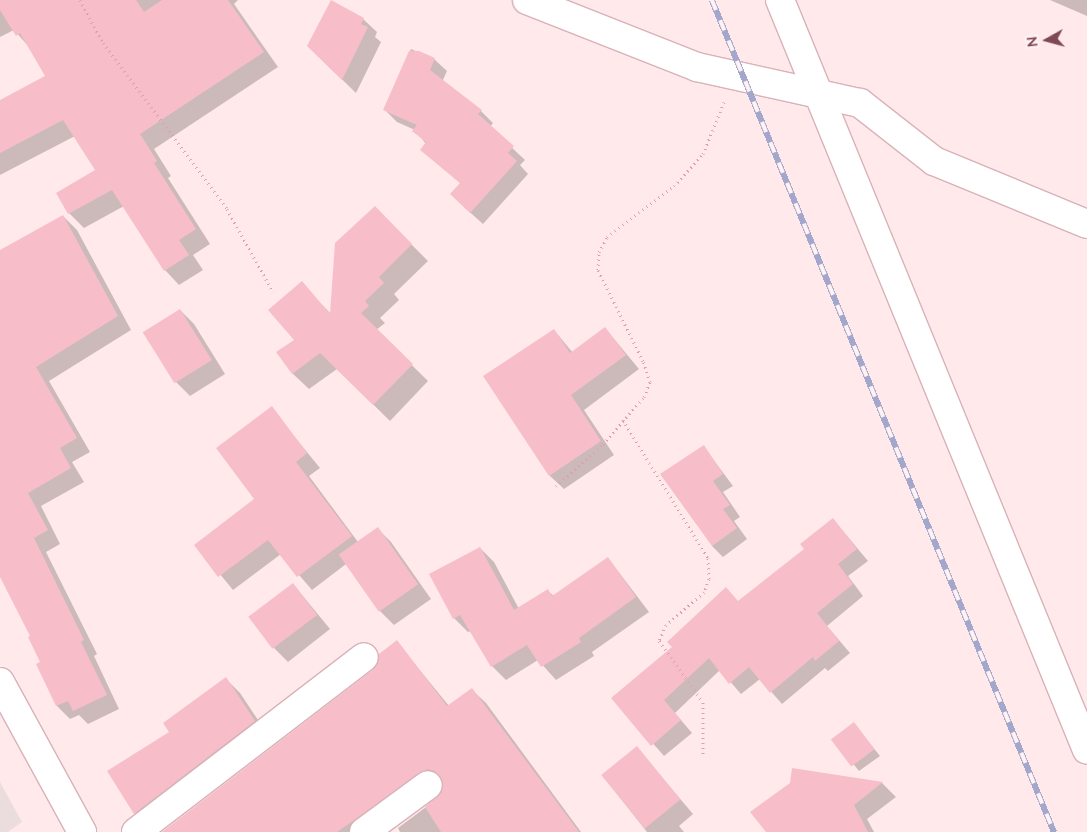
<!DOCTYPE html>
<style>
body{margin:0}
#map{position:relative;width:1087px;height:832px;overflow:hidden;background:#ffe9ea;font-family:Mulish,sans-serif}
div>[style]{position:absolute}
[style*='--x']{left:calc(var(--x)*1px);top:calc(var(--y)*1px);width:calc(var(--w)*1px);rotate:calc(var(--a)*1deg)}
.industrial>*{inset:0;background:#ebdcde}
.shadow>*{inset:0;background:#0003}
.building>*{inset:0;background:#f7beca;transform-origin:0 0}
.path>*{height:3px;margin-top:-1.5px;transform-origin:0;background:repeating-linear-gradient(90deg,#de9fad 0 1px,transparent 0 5px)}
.roads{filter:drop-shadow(1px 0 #d8b2b8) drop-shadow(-1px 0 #d8b2b8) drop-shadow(0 1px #d8b2b8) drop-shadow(0 -1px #d8b2b8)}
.street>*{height:28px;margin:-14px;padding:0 14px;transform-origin:14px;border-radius:14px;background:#fff}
.secondary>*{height:28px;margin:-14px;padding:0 14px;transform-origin:14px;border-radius:14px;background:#fff}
.rail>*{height:5.5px;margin-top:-2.75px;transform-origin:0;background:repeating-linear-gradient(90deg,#fff2f2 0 11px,#a4a7cc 0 22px);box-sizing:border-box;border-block:1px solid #a4a7cc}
span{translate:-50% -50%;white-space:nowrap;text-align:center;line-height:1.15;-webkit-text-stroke:4px #fff2f2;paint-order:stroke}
.north{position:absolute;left:1022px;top:15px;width:50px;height:50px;-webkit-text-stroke:4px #fff2f2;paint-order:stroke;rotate:263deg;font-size:14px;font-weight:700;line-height:20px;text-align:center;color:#7e4856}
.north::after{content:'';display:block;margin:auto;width:18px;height:22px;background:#7e4856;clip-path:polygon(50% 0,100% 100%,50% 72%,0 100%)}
</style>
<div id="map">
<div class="industrial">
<div style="clip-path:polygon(0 782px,22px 822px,8px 832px,0 832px)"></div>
</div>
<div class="shadow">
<div style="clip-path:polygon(0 0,238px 0,234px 4px,278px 67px,154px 149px,171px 176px,168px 178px,210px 244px,193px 255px,203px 270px,179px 285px,165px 270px,124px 206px,84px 228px,69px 213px,97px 170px,75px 136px,0 175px,0 101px,47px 77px,30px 48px,14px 30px,0 37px)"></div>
<div style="clip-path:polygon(1050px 0,1087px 0,1087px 16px)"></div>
<div style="clip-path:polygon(363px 19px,377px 32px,375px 37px,381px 42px,356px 93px,322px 60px)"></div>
<div style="clip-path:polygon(411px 49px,434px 59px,447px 71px,442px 82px,481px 111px,493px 123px,490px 127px,525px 160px,520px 165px,528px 174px,483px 224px,464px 207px,461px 184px,422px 149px,426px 144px,415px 130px,397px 122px,384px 109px)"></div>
<div style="clip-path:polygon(375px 208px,428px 261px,394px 294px,399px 300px,380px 318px,385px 323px,376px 330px,428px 381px,390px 421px,337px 369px,309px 389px,292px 373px,301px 283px,331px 314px)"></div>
<div style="clip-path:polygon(63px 216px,77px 230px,131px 330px,49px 381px,90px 452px,72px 462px,84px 482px,41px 506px,60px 544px,46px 552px,97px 654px,94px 656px,119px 709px,88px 724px,79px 715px,70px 719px,57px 706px,32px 636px,0 575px,0 251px)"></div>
<div style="clip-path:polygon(180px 310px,194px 324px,225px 374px,190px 396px,176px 382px)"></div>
<div style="clip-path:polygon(605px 328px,639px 369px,584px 410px,614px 455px,564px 489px,550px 476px,485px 377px,554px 330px,573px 353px)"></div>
<div style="clip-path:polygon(271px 408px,320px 468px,309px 476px,358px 542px,378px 529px,391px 542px,431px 599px,394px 625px,380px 611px,346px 564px,312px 590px,281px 554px,233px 590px,196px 545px,256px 500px)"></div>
<div style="clip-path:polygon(704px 447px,733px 486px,723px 492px,740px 517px,734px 521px,747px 539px,723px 557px,712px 546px)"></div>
<div style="clip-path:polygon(833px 519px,868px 561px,848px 576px,863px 596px,827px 626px,850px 653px,828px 671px,825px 668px,782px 704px,760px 679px,741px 694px,720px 670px,675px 713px,692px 733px,664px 756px,613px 698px,806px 549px)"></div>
<div style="clip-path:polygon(480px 548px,494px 562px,519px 609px,548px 591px,554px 596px,608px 558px,649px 612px,592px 652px,594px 656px,556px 680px,538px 660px,506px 680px,492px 666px,471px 631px,468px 632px,454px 618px)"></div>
<div style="clip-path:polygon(293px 584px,330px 629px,288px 662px,274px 648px)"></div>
<div style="clip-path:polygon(397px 642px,449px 706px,472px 690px,486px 703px,581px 832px,400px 832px,398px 828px,438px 798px,445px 784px,433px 785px,369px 832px,164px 832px,375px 670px)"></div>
<div style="clip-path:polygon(226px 679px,240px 693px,268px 735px,149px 827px,135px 813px,171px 732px)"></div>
<div style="clip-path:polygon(860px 731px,880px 756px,859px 771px,833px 739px)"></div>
<div style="clip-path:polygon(637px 748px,693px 814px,679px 826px,684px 832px,647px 832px,602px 775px)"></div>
<div style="clip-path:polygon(793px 769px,882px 783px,896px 797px,867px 819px,874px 832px,768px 832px,791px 783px)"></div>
</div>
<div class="building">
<div style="clip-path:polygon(0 0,136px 0,144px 12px,162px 0,228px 0,264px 52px,140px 134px,157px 161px,154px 163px,196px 229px,179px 240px,189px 255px,164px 271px,112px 190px,68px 214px,56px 193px,95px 170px,63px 120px,0 153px,0 100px,45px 76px,20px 33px,16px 36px,0 10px)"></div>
<div style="clip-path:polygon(331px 0,364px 18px,361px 24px,368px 27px,342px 80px,307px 46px)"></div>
<div style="clip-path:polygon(409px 51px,419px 51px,435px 58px,430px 70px,482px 110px,478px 114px,514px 146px,508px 153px,517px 161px,470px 213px,450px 194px,460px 183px,420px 150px,426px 142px,412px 131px,417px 125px,383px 110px)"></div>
<div style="clip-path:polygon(375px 206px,412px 244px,379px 277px,384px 283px,365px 301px,369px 306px,361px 313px,413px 364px,373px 405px,320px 353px,292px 374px,276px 352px,294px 340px,268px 310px,302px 281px,330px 314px,335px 243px)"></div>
<div style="clip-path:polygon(63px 215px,118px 316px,36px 367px,77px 438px,60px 448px,71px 468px,28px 493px,48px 530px,34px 538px,84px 640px,81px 642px,107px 695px,73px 711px,68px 701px,56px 706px,36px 664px,40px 662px,28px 637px,30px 636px,0 577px,0 250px)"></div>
<div style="left:180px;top:309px;width:60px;height:44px;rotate:58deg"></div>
<div style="clip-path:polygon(605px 327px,626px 355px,571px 395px,601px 441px,549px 476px,483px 376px,554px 329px,570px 353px)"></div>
<div style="clip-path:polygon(272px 406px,307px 453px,296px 462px,352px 536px,297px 577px,268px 540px,218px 577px,194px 545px,254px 499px,216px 448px)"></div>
<div style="clip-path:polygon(704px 445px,723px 474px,713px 481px,730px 505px,723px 509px,737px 528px,712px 546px,660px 474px)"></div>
<div style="clip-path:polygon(833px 518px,857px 549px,838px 564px,853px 584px,817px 613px,839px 641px,815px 661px,813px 657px,770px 693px,749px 667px,729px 684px,709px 658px,664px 700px,681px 720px,651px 746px,611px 698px,672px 647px,667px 642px,726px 587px,738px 601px,804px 549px,800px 544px)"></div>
<div style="left:378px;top:527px;width:70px;height:48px;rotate:55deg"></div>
<div style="clip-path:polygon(480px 547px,514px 610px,548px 589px,552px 596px,608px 557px,636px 597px,579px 638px,581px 642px,541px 667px,527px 645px,491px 667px,460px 615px,453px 619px,429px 574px)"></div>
<div style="left:293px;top:583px;width:40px;height:56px;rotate:53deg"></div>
<div style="clip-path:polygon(397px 640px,447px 706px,472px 688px,579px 832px,441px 832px,425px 807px,442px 792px,443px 783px,435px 771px,427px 769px,337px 832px,162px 832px,374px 669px,379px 654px)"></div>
<div style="clip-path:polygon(226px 677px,255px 721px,134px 814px,107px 771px,169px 732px,163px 723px)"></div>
<div style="left:854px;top:722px;width:34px;height:29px;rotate:53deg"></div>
<div style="left:637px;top:746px;width:69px;height:46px;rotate:51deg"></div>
<div style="clip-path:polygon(792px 768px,883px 782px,854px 805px,868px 832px,766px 832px,750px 812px,790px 783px)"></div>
</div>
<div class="path">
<div style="--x:80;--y:0;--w:49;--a:61.9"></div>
<div style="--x:103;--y:43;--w:207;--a:53.2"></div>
<div style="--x:227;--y:209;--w:95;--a:61"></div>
<div style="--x:623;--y:420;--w:162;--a:58.4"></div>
<div style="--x:708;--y:558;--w:21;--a:87"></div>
<div style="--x:709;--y:579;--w:14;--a:111"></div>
<div style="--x:704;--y:592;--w:50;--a:139"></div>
<div style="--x:666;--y:625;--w:17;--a:114"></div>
<div style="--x:659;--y:641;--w:75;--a:54.2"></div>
<div style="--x:703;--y:702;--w:52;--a:90"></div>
<div style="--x:556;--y:486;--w:63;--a:-41.8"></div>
<div style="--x:603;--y:444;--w:62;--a:-48.9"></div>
<div style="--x:644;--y:397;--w:16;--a:-68"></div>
<div style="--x:650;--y:382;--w:22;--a:-108"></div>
<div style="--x:643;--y:361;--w:102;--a:-116.3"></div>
<div style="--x:598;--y:270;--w:18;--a:-87"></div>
<div style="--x:599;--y:252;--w:17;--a:-62"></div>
<div style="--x:607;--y:237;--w:84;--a:-37.3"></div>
<div style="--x:674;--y:186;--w:43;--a:-47.8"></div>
<div style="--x:703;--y:154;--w:56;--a:-68"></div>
</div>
<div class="roads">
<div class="street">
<div style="--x:527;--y:0;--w:183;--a:21.5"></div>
<div style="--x:697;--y:67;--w:167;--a:12.5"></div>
<div style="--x:860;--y:103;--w:94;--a:38.1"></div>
<div style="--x:934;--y:161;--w:165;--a:22.4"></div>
<div style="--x:0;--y:682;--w:171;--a:61.3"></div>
<div style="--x:136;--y:832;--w:287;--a:-37.5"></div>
<div style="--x:364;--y:832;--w:79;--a:-36.3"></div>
</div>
<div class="secondary">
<div style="--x:780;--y:0;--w:810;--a:67.74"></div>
</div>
</div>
<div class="rail">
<div style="--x:712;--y:0;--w:900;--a:67.65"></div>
</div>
<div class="north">N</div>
</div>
